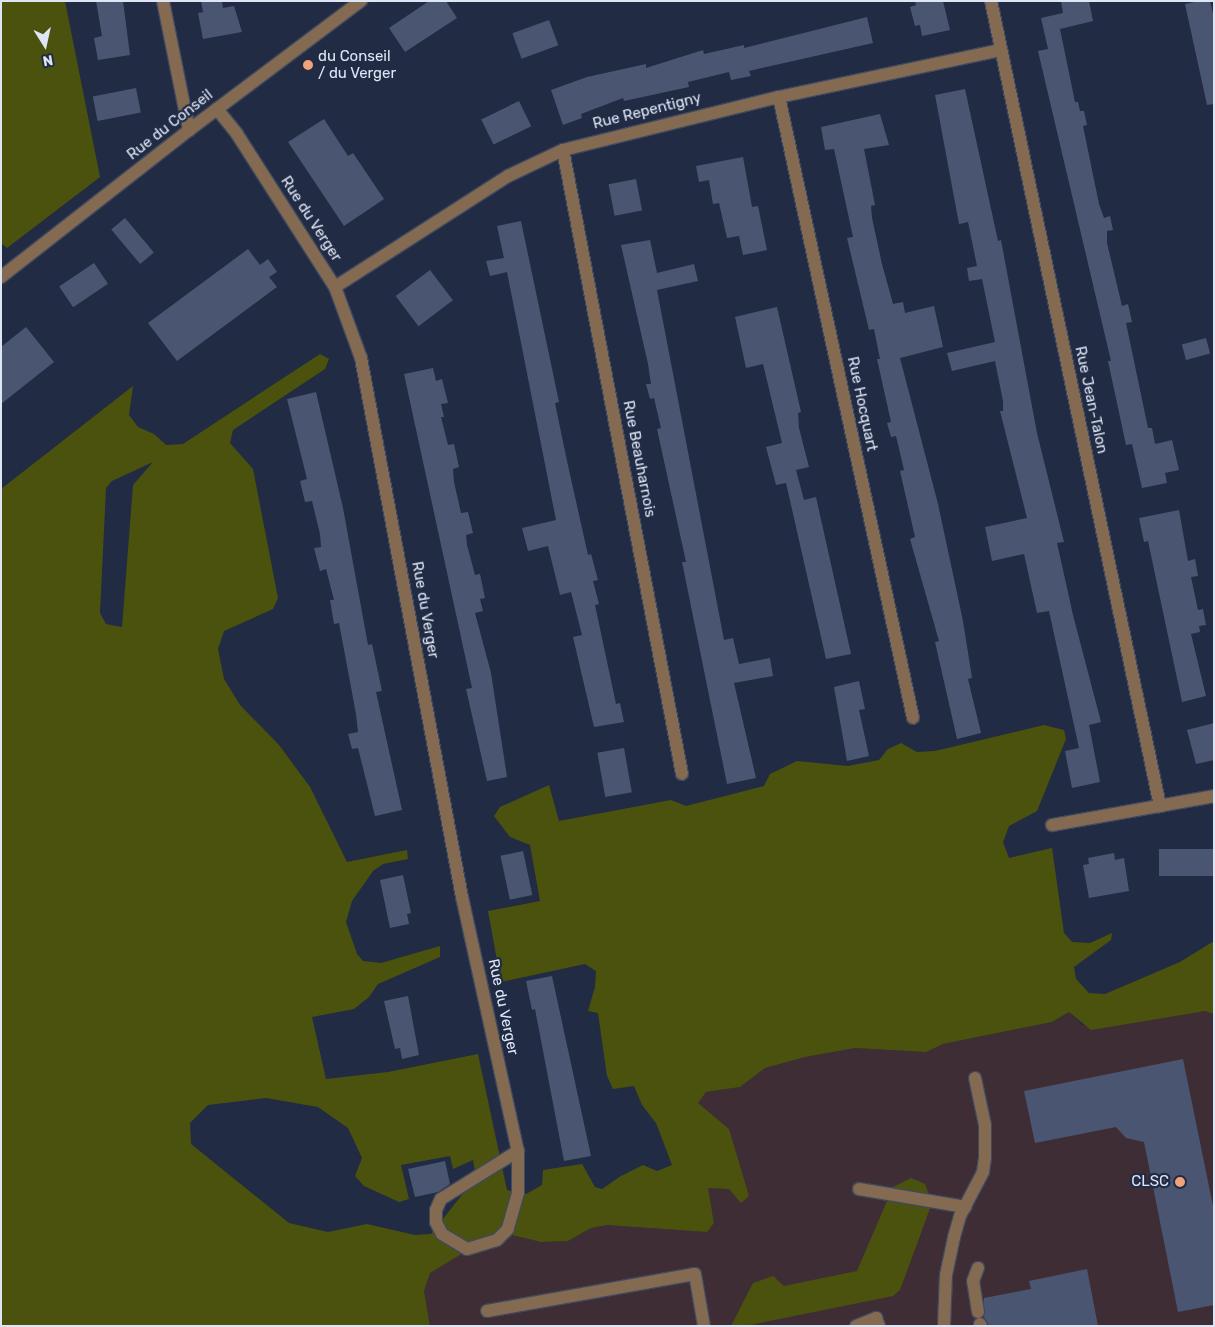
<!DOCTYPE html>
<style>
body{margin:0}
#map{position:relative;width:1215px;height:1327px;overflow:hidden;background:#212b43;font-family:Rubik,sans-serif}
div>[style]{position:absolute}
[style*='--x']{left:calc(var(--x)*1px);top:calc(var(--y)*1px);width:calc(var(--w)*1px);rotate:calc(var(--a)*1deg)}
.commercial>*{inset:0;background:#3f2d36}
.green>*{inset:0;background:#4b520d}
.building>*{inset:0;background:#4a5671;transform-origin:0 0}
.roads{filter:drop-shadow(1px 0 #3f4960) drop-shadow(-1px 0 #3f4960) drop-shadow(0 1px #3f4960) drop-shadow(0 -1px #3f4960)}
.minor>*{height:12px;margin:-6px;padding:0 6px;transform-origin:6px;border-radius:6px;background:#836a51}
.dots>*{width:14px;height:14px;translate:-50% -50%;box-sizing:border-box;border:2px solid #212b43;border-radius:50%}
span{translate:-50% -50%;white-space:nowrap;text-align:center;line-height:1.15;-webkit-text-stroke:4.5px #212b43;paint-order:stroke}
.poi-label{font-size:15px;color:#dee6f6}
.left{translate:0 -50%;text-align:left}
.right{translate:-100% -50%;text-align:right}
.street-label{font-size:15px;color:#dee6f6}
.frame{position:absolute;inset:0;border:2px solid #dee6f6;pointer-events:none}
.north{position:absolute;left:20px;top:20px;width:50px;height:50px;-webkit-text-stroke:4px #212b43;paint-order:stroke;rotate:170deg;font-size:14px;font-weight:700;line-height:20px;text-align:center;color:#dee6f6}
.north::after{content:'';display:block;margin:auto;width:18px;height:22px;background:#dee6f6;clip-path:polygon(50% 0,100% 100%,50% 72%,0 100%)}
</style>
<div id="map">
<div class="commercial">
<div style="clip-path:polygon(1205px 1011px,1214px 1014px,1214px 1326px,430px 1326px,424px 1291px,430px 1273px,483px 1241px,508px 1234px,541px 1242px,568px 1241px,591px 1228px,607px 1225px,707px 1232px,714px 1223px,708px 1188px,729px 1189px,710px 1115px,697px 1103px,706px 1092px,740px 1087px,765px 1068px,805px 1057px,855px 1048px,926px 1052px,943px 1044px,1052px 1022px,1069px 1012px,1082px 1025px)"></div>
</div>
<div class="green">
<div style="clip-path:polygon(1px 1px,65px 1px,100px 177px,7px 248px,1px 243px)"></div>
<div style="clip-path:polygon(evenodd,320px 354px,329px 359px,325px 369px,233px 430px,230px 443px,253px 469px,278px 598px,273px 609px,224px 631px,218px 649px,224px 679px,240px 705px,279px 745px,310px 787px,347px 862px,407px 850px,408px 859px,383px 864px,373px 871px,352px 901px,346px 922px,357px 954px,363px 961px,381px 963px,440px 946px,440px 957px,378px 984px,369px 997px,354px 1009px,312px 1017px,326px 1079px,388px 1072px,478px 1054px,507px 1190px,526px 1194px,542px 1185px,543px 1170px,582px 1164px,595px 1187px,602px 1189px,621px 1176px,643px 1165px,657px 1171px,672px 1165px,656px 1123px,642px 1105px,634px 1086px,613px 1089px,607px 1076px,598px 1013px,588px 1011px,595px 987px,596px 971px,585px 964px,501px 982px,488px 911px,540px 901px,530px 845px,510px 837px,494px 816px,500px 807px,549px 785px,559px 821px,671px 800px,686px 806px,764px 786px,770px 774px,797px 761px,848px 766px,879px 760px,888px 749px,901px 743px,917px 752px,935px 751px,1044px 725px,1064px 730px,1066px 739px,1037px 811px,1009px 826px,1003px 842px,1009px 858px,1052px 848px,1064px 933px,1072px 942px,1090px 943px,1112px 933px,1111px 940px,1074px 967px,1076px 979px,1089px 993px,1105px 994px,1180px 962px,1214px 941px,1214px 1014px,1205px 1011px,1091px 1030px,1069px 1012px,1052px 1022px,943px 1044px,926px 1052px,855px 1048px,805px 1057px,765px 1068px,740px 1087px,706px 1092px,698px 1103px,729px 1129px,749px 1196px,741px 1203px,729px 1189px,708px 1188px,714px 1223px,707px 1232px,607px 1225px,591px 1228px,568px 1241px,541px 1242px,508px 1234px,483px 1241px,430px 1273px,424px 1291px,430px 1326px,1px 1326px,1px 489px,133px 386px,129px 415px,138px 427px,154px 434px,166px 445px,183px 444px,320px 354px,153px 462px,133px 485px,122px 627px,106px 624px,100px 613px,106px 488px,112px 481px,153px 462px,320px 354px,266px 1098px,318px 1107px,348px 1128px,362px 1158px,355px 1176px,364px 1186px,399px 1202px,409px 1199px,401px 1165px,450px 1156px,453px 1169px,473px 1160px,476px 1177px,431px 1234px,415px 1235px,367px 1224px,328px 1232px,289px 1223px,191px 1144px,190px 1123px,208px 1105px,266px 1098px)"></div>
<div style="clip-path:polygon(911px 1178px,925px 1184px,932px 1203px,900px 1290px,893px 1296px,745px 1326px,731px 1326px,753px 1283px,773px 1276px,784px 1286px,857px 1271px,893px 1187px)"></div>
</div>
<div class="building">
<div style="clip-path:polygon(96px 1px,123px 1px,130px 55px,98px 60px,94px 38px,102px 36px)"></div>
<div style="clip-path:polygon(201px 1px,222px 1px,223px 8px,234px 6px,242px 32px,203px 39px,198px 13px,203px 12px)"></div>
<div style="clip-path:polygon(429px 1px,446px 1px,457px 18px,405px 52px,389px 28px)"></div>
<div style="clip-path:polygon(915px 1px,943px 1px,950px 30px,922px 36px,920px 25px,915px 26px,910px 7px,916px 5px)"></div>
<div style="clip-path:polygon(1061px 1px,1089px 1px,1093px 21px,1060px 29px,1075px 102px,1078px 102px,1080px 111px,1084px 111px,1087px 125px,1083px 126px,1099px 204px,1104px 218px,1110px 216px,1113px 230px,1107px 231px,1107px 243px,1122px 306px,1128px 304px,1132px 322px,1126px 323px,1148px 428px,1152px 428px,1155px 444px,1172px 440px,1179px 470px,1165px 473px,1167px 483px,1142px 488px,1132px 444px,1126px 445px,1108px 361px,1111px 361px,1038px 51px,1048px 49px,1041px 18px,1063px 13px)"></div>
<div style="clip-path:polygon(1199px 1px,1210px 1px,1214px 18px,1214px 104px,1207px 105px,1185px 4px)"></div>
<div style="clip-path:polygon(867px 17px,873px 43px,749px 71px,751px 76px,731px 80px,729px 72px,688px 82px,689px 87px,624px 101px,623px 98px,581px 114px,582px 118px,563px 125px,551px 90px,587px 77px,646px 64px,646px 68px,703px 50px,704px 54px,744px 45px,744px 48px)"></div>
<div style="left:549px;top:20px;width:27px;height:39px;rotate:70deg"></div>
<div style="left:136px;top:88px;width:25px;height:44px;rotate:79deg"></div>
<div style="clip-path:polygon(965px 89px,998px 241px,1001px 240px,1037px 433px,1064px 542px,1057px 543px,1073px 615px,1101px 722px,1089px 725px,1100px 782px,1072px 788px,1065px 751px,1079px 748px,1049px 611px,1037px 613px,1024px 554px,992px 561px,985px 527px,1027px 518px,1000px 411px,1003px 411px,1003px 401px,995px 361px,952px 371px,947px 353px,995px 342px,982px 279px,969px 281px,967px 268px,977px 266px,968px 222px,959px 224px,935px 95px)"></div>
<div style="left:519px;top:101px;width:28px;height:42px;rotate:64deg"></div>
<div style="clip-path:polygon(880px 114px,889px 145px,864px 149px,875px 205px,871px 206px,872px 218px,882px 264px,893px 304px,903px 302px,905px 313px,934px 306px,943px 347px,900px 358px,938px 504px,963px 621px,972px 678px,968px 679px,981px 733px,957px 739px,935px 642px,939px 641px,910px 539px,915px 537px,900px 471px,904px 470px,896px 436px,891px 437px,887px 423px,891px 422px,877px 359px,880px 359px,874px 329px,869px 330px,847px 238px,853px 237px,834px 149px,825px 150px,821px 127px)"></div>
<div style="clip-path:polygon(324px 119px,348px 156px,353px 153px,384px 199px,344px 226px,288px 142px)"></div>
<div style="clip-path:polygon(743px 157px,752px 207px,758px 206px,767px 250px,743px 255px,739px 236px,727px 238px,719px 203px,713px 204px,709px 180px,699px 182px,696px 166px)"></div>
<div style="left:636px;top:179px;width:32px;height:28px;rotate:79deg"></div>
<div style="left:125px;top:218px;width:45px;height:18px;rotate:50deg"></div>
<div style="clip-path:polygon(521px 221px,559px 402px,555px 403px,567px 461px,588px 555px,591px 554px,598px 580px,593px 581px,599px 604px,595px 605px,616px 704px,620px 703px,624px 722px,594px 727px,573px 637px,582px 635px,571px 592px,560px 595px,548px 546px,528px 551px,522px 528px,556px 520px,507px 272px,490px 276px,486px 261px,504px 258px,497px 226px)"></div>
<div style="clip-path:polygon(650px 240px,657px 273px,694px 264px,698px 281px,657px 290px,724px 640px,733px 638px,739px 664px,770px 658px,773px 676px,734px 683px,756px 778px,727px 784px,682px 562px,686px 562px,657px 429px,661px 428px,654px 398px,650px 399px,646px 384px,651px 384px,648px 364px,621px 245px)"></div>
<div style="clip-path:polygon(248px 249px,260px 265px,268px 259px,277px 272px,269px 277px,277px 287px,177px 361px,148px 323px)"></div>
<div style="left:94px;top:263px;width:25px;height:42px;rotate:56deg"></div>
<div style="left:430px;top:270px;width:38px;height:43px;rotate:53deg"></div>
<div style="clip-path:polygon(777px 307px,801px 412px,798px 413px,799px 428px,809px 467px,796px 470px,804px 500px,816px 497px,851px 654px,826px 659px,786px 483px,776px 485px,766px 447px,782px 443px,763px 364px,746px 368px,735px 317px)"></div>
<div style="clip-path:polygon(26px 327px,54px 362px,1px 404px,1px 347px)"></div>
<div style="left:1206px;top:338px;width:16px;height:25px;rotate:75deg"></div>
<div style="clip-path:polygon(433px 368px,436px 381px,442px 379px,448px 403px,441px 404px,444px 417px,441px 417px,448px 445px,454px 444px,459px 467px,453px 469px,454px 482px,461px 513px,468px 512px,473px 533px,466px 535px,467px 545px,475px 575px,480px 574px,485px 598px,480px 599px,483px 611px,475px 613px,491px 673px,507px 777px,487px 781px,466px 689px,472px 688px,404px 374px)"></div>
<div style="clip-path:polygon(316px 392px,343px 508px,368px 645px,372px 644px,382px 691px,376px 692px,402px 810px,375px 816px,358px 748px,352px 749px,348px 734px,358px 732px,356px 714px,339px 623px,334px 624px,330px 600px,334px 600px,326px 569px,320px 571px,314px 548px,321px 547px,320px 534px,312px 501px,305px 502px,300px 481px,307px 479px,287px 399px)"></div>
<div style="clip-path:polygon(1179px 510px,1188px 561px,1195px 559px,1198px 576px,1191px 577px,1198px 610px,1203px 609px,1206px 625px,1199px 626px,1200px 632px,1191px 634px,1206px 696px,1182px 702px,1148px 541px,1144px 542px,1139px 518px)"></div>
<div style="clip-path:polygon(859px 681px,865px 709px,859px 710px,869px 756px,847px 761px,834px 687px)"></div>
<div style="clip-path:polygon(1214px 723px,1214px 760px,1196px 764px,1187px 730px)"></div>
<div style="left:624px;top:748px;width:45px;height:27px;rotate:80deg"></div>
<div style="left:1214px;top:849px;width:27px;height:55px;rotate:90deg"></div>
<div style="left:523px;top:851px;width:45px;height:23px;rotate:78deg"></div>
<div style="clip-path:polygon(1114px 853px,1115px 860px,1124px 858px,1129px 891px,1089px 898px,1083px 865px,1089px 864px,1088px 858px)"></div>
<div style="clip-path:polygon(403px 875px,411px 913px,407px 914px,409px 924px,390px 928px,380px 880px)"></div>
<div style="clip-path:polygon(552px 976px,591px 1156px,564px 1161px,535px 1009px,532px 1010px,526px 981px)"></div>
<div style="clip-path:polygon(408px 996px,419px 1055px,402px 1059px,400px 1048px,395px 1049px,384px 1001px)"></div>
<div style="clip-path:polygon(1183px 1059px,1214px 1211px,1214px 1305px,1178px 1312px,1144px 1142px,1126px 1138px,1116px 1127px,1035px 1143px,1024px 1091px)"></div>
<div style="clip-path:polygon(445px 1161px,450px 1184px,438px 1192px,415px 1197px,408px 1169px)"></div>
<div style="clip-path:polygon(1087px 1269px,1098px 1326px,989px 1326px,984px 1317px,984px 1298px,1031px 1289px,1029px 1281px)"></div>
</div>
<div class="roads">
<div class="minor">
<div style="--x:163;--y:1;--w:132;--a:78.6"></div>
<div style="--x:991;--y:1;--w:823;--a:78.14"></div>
<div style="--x:779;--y:97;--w:635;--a:77.82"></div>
<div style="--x:217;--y:109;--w:32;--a:51"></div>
<div style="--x:237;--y:134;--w:182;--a:57.4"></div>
<div style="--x:335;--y:287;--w:76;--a:69.9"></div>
<div style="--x:361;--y:358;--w:548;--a:79.39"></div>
<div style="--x:462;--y:897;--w:260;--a:77.6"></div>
<div style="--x:518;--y:1151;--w:42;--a:90"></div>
<div style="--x:518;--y:1193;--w:37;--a:106"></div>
<div style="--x:508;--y:1229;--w:16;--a:135"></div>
<div style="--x:497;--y:1240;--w:31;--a:163"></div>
<div style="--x:467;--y:1249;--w:29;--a:-149"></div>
<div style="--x:442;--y:1234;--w:13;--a:-117"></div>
<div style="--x:436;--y:1222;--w:12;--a:-90"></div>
<div style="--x:436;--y:1210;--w:12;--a:-66"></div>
<div style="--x:441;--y:1199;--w:91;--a:-31.9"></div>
<div style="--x:563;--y:150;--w:635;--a:79.2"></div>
<div style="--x:1;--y:277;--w:239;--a:-38"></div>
<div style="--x:189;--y:130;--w:215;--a:-36.9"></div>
<div style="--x:335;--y:287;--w:206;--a:-32.7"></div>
<div style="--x:508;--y:176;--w:61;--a:-25.3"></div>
<div style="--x:563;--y:150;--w:222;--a:-13.8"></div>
<div style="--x:779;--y:97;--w:226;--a:-12"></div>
<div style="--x:1052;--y:825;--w:165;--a:-10.1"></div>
<div style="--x:859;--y:1189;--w:108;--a:9.6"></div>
<div style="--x:487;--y:1311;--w:211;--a:-10.1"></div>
<div style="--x:695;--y:1274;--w:53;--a:80.2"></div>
<div style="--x:978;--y:1312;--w:31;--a:-99"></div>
<div style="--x:973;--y:1281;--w:14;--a:-69"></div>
<div style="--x:980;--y:1324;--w:2;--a:63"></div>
<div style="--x:856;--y:1326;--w:22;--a:-22"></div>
<div style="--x:876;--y:1318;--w:9;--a:69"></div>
<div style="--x:944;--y:1326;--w:51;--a:-87.8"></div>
<div style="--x:946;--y:1275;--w:39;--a:-78"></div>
<div style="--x:954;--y:1237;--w:22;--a:-74"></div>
<div style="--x:960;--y:1216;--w:50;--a:-62.4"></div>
<div style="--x:983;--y:1172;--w:14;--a:-82"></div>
<div style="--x:985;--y:1158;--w:33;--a:-90"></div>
<div style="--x:985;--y:1125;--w:48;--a:-102"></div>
</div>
</div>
<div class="dots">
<div style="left:308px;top:65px;background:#f0a27a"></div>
<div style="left:1180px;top:1182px;background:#f0a27a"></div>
</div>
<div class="poi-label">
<span class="left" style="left:318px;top:65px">du Conseil<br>/ du Verger</span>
<span class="right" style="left:1169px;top:1182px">CLSC</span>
</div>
<div class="street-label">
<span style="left:647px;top:111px;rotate:-14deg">Rue Repentigny</span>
<span style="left:170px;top:125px;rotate:-38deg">Rue du Conseil</span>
<span style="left:311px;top:219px;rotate:57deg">Rue du Verger</span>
<span style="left:1091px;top:400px;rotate:78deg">Rue Jean-Talon</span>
<span style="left:862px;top:404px;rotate:78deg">Rue Hocquart</span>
<span style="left:639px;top:459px;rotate:79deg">Rue Beauharnois</span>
<span style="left:425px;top:610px;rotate:80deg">Rue du Verger</span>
<span style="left:503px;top:1007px;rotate:78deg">Rue du Verger</span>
</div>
<div class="frame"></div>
<div class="north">N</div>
</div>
